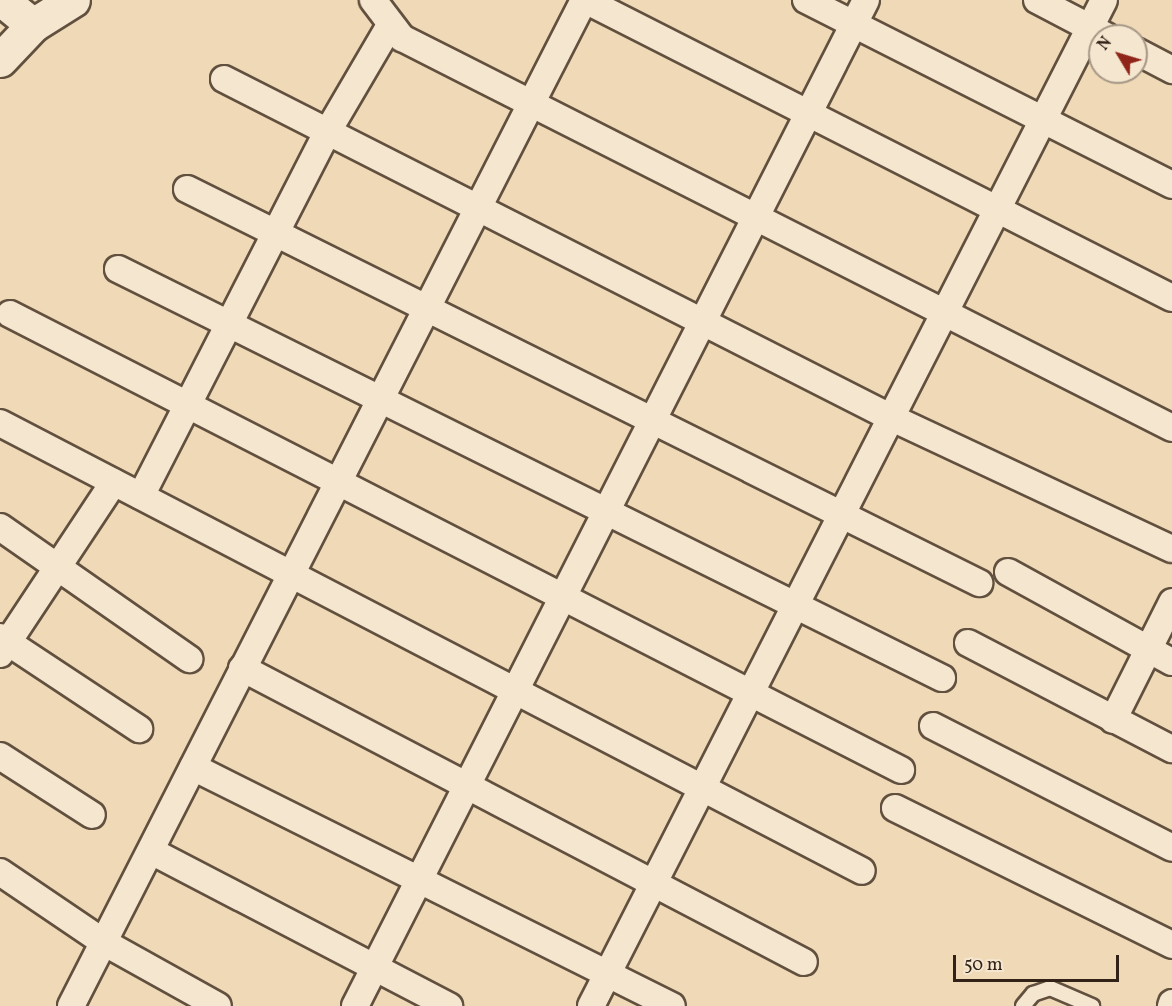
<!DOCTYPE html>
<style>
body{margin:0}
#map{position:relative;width:1172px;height:1006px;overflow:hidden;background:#efd9b7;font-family:Vollkorn,serif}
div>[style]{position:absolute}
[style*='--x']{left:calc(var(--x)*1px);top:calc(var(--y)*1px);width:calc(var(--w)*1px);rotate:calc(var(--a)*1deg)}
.roads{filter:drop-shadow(2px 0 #62503f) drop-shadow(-2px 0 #62503f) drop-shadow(0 2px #62503f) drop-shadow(0 -2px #62503f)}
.lane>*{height:14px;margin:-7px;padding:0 7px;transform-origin:7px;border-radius:7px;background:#f5e6d0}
.street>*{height:26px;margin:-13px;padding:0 13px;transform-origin:13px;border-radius:13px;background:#f5e6d0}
.secondary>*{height:33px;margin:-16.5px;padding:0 16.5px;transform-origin:16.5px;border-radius:16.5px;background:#f5e6d0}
span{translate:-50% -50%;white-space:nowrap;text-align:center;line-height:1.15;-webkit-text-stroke:6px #f5e6d0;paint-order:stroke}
.north{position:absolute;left:1088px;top:24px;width:60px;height:60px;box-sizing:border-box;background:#f5e6d0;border:2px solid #a79886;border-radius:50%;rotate:308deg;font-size:16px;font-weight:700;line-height:24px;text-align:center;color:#332217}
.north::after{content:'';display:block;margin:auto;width:21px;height:27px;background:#8f2418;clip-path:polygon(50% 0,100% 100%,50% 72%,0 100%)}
.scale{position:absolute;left:953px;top:955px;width:166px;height:27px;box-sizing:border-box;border:3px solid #332217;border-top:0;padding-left:8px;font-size:18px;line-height:21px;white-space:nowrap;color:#332217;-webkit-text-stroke:4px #f5e6d0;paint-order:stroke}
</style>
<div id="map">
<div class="roads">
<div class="lane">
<div style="--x:1023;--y:1006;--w:16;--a:-50"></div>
<div style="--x:1033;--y:994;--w:18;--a:-19"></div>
<div style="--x:1050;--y:988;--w:46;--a:23.2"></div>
</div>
<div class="street">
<div style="--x:373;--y:0;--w:48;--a:52.7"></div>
<div style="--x:402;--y:38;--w:863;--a:26.86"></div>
<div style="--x:585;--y:0;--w:658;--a:26.92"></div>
<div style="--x:806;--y:0;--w:410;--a:26.8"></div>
<div style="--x:1037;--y:0;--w:78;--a:27.6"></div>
<div style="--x:1136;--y:51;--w:41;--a:27.8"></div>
<div style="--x:224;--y:79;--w:747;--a:26.91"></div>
<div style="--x:890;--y:417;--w:311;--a:25.1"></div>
<div style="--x:187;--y:189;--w:885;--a:26.45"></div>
<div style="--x:118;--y:269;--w:920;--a:26.4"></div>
<div style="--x:10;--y:314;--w:1001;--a:27.1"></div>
<div style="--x:0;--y:423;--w:971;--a:27.46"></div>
<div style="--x:141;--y:496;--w:410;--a:-62.9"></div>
<div style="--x:328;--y:131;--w:121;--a:-59.6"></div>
<div style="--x:0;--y:527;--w:231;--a:34.9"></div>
<div style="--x:1008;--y:572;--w:187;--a:28.8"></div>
<div style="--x:0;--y:637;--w:167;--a:33.5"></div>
<div style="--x:968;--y:643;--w:230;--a:27.5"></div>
<div style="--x:0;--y:654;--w:206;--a:-56.5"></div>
<div style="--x:242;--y:668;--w:634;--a:27.62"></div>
<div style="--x:1113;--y:720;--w:132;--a:-63.4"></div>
<div style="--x:933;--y:726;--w:268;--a:27"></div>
<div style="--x:0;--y:756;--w:109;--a:32.7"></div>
<div style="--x:193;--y:767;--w:535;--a:26.52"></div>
<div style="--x:895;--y:808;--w:309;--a:26.3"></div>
<div style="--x:153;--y:852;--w:334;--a:27.5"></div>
<div style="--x:0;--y:872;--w:127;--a:34.1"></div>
<div style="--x:105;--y:943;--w:129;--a:29.1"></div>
<div style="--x:71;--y:1006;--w:1129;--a:-62.98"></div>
<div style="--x:355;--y:1006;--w:1128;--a:-63.07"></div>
<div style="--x:591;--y:1006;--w:1129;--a:-62.98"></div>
<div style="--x:1171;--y:1006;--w:3;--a:-72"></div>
</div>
<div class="secondary">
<div style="--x:2;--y:0;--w:40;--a:39"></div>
<div style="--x:0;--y:60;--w:48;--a:-46.7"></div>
<div style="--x:33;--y:25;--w:47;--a:-32"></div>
</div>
</div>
<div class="north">N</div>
<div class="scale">50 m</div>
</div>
